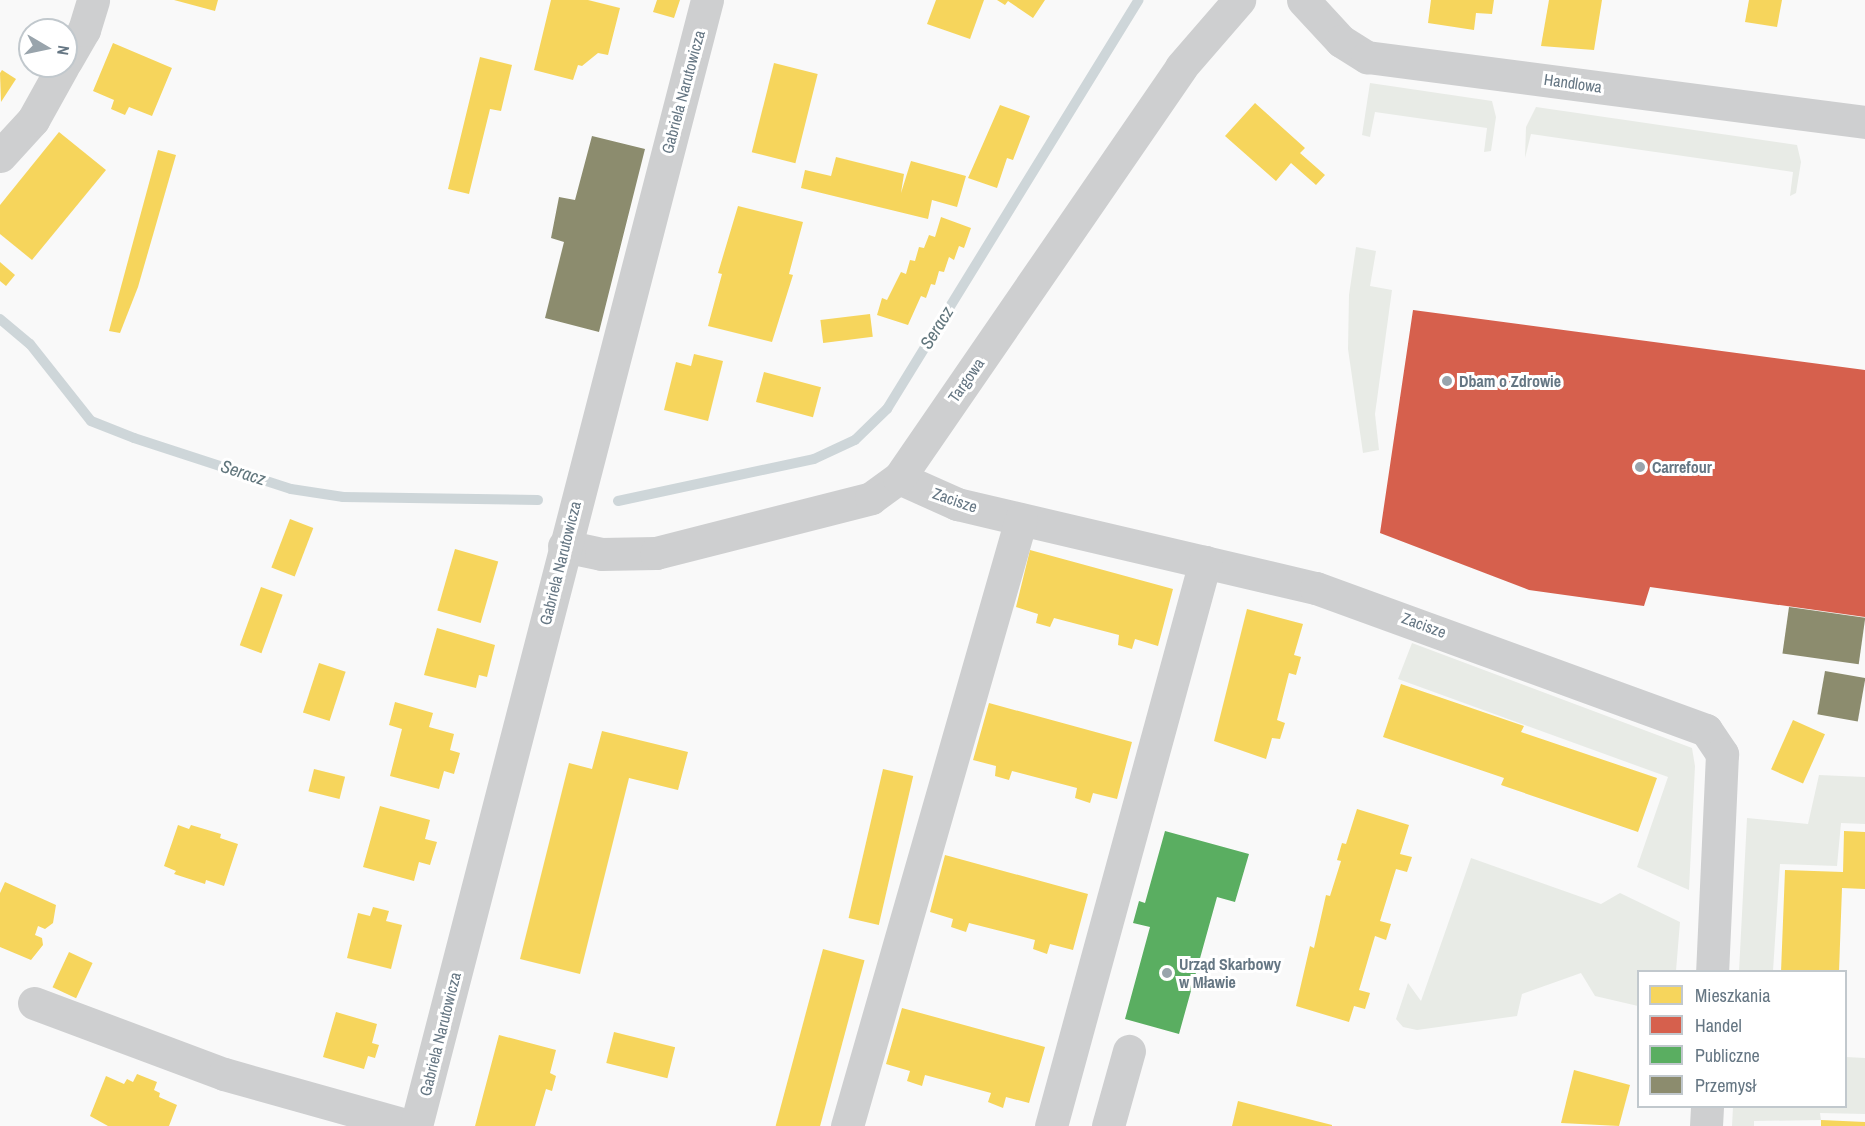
<!DOCTYPE html>
<meta charset="utf-8">
<style>
body{margin:0}
#map{position:relative;width:1865px;height:1126px;overflow:hidden;background:#f9f9f9;font-family:"Archivo Narrow",sans-serif}
div>[style]{position:absolute}
[style*='--x']{left:calc(var(--x)*1px);top:calc(var(--y)*1px);width:calc(var(--w)*1px);rotate:calc(var(--a)*1deg)}
.green>*{inset:0;background:#e8ebe6}
.homes>*{inset:0;background:#f6d55c;transform-origin:0 0}
.shops>*{inset:0;background:#d6604d}
.public>*{inset:0;background:#5aae61}
.industry>*{inset:0;background:#8c8c6e;transform-origin:0 0}
.stream>*{height:10px;margin:-5px;padding:0 5px;transform-origin:5px;border-radius:5px;background:#ced6d9}
.minor>*{height:33px;margin:-16.5px;padding:0 16.5px;transform-origin:16.5px;border-radius:16.5px;background:#cecfd0}
.dots>*{width:16px;height:16px;translate:-50% -50%;box-sizing:border-box;border:3px solid #fff;border-radius:50%}
span{translate:-50% -50%;white-space:nowrap;text-align:center;line-height:1.15;-webkit-text-stroke:6px #fff;paint-order:stroke}
.street-label{font-size:16px;color:#657683}
.poi-label{font-size:16px;color:#657683;font-weight:700}
.left{translate:0 -50%;text-align:left}
.water-label{font-size:18px;color:#60757c;font-style:italic}
.legend{position:absolute;left:1637px;top:970px;width:210px;height:138px;box-sizing:border-box;background:#fff;border:2px solid #c1c8cd;margin:0;padding:8px 10px;list-style:none;font-size:18px;color:#657683}
.legend li{display:flex;align-items:center;gap:12px;height:30px}
.legend b{width:30px;border:2px solid #c1c8cd}
.north{position:absolute;left:18px;top:18px;width:60px;height:60px;box-sizing:border-box;background:#fff;border:2px solid #c1c8cd;border-radius:50%;rotate:99deg;font-size:16px;font-weight:700;line-height:24px;text-align:center;color:#657683}
.north::after{content:'';display:block;margin:auto;width:21px;height:27px;background:#99a4ac;clip-path:polygon(50% 0,100% 100%,50% 72%,0 100%)}
</style>
<div id="map">
<div class="green">
<div style="clip-path:polygon(1370px 83px,1492px 101px,1496px 117px,1491px 151px,1484px 152px,1487px 128px,1375px 112px,1370px 137px,1362px 135px)"></div>
<div style="clip-path:polygon(1536px 107px,1797px 145px,1801px 162px,1796px 193px,1790px 196px,1793px 172px,1531px 134px,1525px 158px,1526px 127px)"></div>
<div style="clip-path:polygon(1356px 247px,1376px 251px,1370px 286px,1392px 290px,1375px 414px,1379px 450px,1363px 453px,1348px 349px,1349px 295px)"></div>
<div style="clip-path:polygon(1412px 643px,1692px 748px,1695px 766px,1689px 890px,1637px 867px,1668px 777px,1398px 679px)"></div>
<div style="clip-path:polygon(1819px 775px,1865px 777px,1865px 824px,1841px 823px,1837px 866px,1780px 864px,1773px 971px,1739px 971px,1747px 818px,1808px 824px)"></div>
<div style="clip-path:polygon(1471px 858px,1601px 904px,1620px 893px,1680px 922px,1676px 971px,1638px 972px,1638px 1006px,1595px 996px,1581px 973px,1522px 994px,1517px 1016px,1417px 1030px,1403px 1027px,1396px 1019px,1408px 983px,1421px 1001px)"></div>
<div style="clip-path:polygon(1846px 1057px,1865px 1058px,1865px 1114px,1820px 1113px,1821px 1120px,1754px 1121px,1754px 1126px,1732px 1126px,1733px 1107px,1846px 1106px)"></div>
</div>
<div class="homes">
<div style="clip-path:polygon(174px 0,218px 0,215px 11px)"></div>
<div style="clip-path:polygon(551px 0,588px 0,620px 8px,608px 55px,598px 53px,582px 66px,578px 65px,573px 80px,534px 70px)"></div>
<div style="clip-path:polygon(657px 0,680px 0,674px 18px,653px 12px)"></div>
<div style="clip-path:polygon(936px 0,984px 0,970px 39px,927px 24px)"></div>
<div style="clip-path:polygon(997px 0,1045px 0,1033px 18px,1008px 1px,1005px 5px)"></div>
<div style="clip-path:polygon(1431px 0,1494px 0,1492px 14px,1476px 13px,1474px 30px,1428px 23px)"></div>
<div style="clip-path:polygon(1549px 0,1602px 0,1594px 50px,1541px 46px)"></div>
<div style="clip-path:polygon(1749px 0,1782px 0,1777px 27px,1745px 22px)"></div>
<div style="clip-path:polygon(113px 43px,172px 68px,152px 116px,129px 107px,125px 115px,111px 109px,114px 100px,93px 91px)"></div>
<div style="clip-path:polygon(480px 57px,512px 65px,501px 111px,490px 109px,469px 194px,448px 189px)"></div>
<div style="left:774px;top:63px;width:45px;height:92px;rotate:14deg"></div>
<div style="clip-path:polygon(2px 70px,16px 79px,1px 102px,0 73px)"></div>
<div style="clip-path:polygon(1255px 103px,1305px 148px,1300px 153px,1325px 175px,1316px 185px,1291px 163px,1276px 181px,1225px 136px)"></div>
<div style="clip-path:polygon(1000px 105px,1030px 116px,1013px 160px,1007px 158px,997px 188px,968px 178px)"></div>
<div style="clip-path:polygon(59px 132px,106px 170px,32px 260px,0 234px,0 205px)"></div>
<div style="clip-path:polygon(158px 150px,176px 155px,138px 287px,120px 333px,109px 331px)"></div>
<div style="clip-path:polygon(836px 157px,904px 174px,901px 193px,911px 161px,966px 176px,957px 207px,932px 200px,928px 219px,801px 188px,805px 170px,831px 176px)"></div>
<div style="clip-path:polygon(738px 206px,803px 222px,789px 274px,793px 275px,772px 342px,708px 326px,722px 274px,718px 273px)"></div>
<div style="clip-path:polygon(941px 217px,971px 228px,964px 248px,959px 246px,954px 260px,949px 257px,944px 272px,939px 271px,935px 285px,931px 284px,926px 298px,921px 296px,908px 325px,877px 315px,882px 298px,887px 300px,901px 272px,906px 274px,910px 260px,915px 261px,919px 247px,924px 248px,929px 235px,935px 237px)"></div>
<div style="clip-path:polygon(0 262px,15px 275px,6px 286px,0 281px)"></div>
<div style="left:870px;top:314px;width:23px;height:50px;rotate:83deg"></div>
<div style="clip-path:polygon(694px 354px,723px 361px,708px 421px,664px 410px,676px 362px,691px 366px)"></div>
<div style="left:764px;top:372px;width:59px;height:31px;rotate:15deg"></div>
<div style="left:290px;top:519px;width:25px;height:52px;rotate:21deg"></div>
<div style="left:455px;top:549px;width:45px;height:64px;rotate:16deg"></div>
<div style="clip-path:polygon(1030px 550px,1173px 589px,1158px 646px,1135px 639px,1132px 649px,1118px 645px,1119px 635px,1054px 618px,1050px 627px,1036px 623px,1038px 614px,1016px 607px)"></div>
<div style="left:261px;top:587px;width:23px;height:62px;rotate:20deg"></div>
<div style="clip-path:polygon(1247px 609px,1303px 624px,1294px 655px,1301px 657px,1296px 675px,1289px 673px,1277px 720px,1285px 723px,1280px 739px,1272px 738px,1266px 759px,1214px 741px)"></div>
<div style="clip-path:polygon(437px 628px,495px 645px,487px 677px,479px 675px,476px 688px,424px 675px)"></div>
<div style="left:319px;top:663px;width:28px;height:52px;rotate:18deg"></div>
<div style="clip-path:polygon(1401px 684px,1524px 726px,1521px 732px,1657px 778px,1638px 832px,1501px 785px,1504px 778px,1383px 737px)"></div>
<div style="clip-path:polygon(395px 702px,433px 713px,429px 727px,454px 734px,450px 750px,460px 753px,454px 774px,444px 771px,439px 789px,390px 776px,402px 729px,389px 725px)"></div>
<div style="clip-path:polygon(989px 703px,1132px 742px,1117px 799px,1093px 793px,1090px 803px,1075px 798px,1077px 788px,1012px 771px,1009px 780px,995px 776px,996px 766px,973px 760px)"></div>
<div style="left:1793px;top:720px;width:35px;height:54px;rotate:24deg"></div>
<div style="clip-path:polygon(602px 731px,688px 752px,678px 790px,629px 778px,580px 974px,520px 959px,569px 763px,592px 769px)"></div>
<div style="left:314px;top:769px;width:32px;height:23px;rotate:14deg"></div>
<div style="left:883px;top:769px;width:31px;height:153px;rotate:13deg"></div>
<div style="clip-path:polygon(380px 806px,430px 820px,425px 839px,437px 842px,430px 865px,419px 862px,414px 881px,363px 867px)"></div>
<div style="clip-path:polygon(1357px 809px,1409px 825px,1400px 854px,1412px 857px,1407px 872px,1396px 869px,1380px 921px,1391px 924px,1386px 940px,1375px 936px,1359px 990px,1370px 993px,1365px 1009px,1354px 1006px,1349px 1022px,1296px 1006px,1310px 946px,1314px 948px,1326px 895px,1330px 896px,1341px 861px,1337px 860px,1342px 843px,1346px 844px)"></div>
<div style="clip-path:polygon(178px 825px,189px 829px,191px 825px,221px 834px,220px 838px,238px 844px,224px 886px,206px 880px,205px 884px,174px 874px,176px 871px,164px 866px)"></div>
<div style="clip-path:polygon(1844px 831px,1865px 832px,1865px 889px,1842px 888px,1839px 972px,1781px 972px,1785px 870px,1843px 872px)"></div>
<div style="clip-path:polygon(945px 855px,1088px 894px,1073px 950px,1050px 944px,1047px 954px,1033px 949px,1035px 940px,969px 923px,966px 932px,951px 927px,953px 919px,930px 912px)"></div>
<div style="clip-path:polygon(5px 882px,56px 905px,53px 923px,45px 929px,38px 926px,35px 935px,42px 938px,43px 945px,31px 960px,0 947px,0 893px)"></div>
<div style="clip-path:polygon(373px 907px,389px 911px,386px 921px,402px 925px,391px 969px,347px 958px,358px 913px,370px 916px)"></div>
<div style="left:823px;top:949px;width:43px;height:183px;rotate:15deg"></div>
<div style="left:69px;top:952px;width:26px;height:39px;rotate:25deg"></div>
<div style="clip-path:polygon(902px 1008px,1045px 1047px,1029px 1103px,1006px 1097px,1003px 1108px,988px 1102px,991px 1093px,925px 1075px,922px 1086px,907px 1081px,910px 1071px,886px 1064px)"></div>
<div style="clip-path:polygon(336px 1012px,377px 1024px,372px 1043px,379px 1045px,375px 1058px,368px 1056px,364px 1069px,323px 1057px)"></div>
<div style="left:614px;top:1032px;width:63px;height:32px;rotate:14deg"></div>
<div style="clip-path:polygon(499px 1035px,556px 1050px,550px 1073px,556px 1076px,552px 1091px,546px 1089px,535px 1126px,475px 1126px)"></div>
<div style="clip-path:polygon(1574px 1070px,1630px 1085px,1619px 1126px,1561px 1123px)"></div>
<div style="clip-path:polygon(137px 1074px,157px 1082px,154px 1090px,160px 1093px,159px 1097px,177px 1105px,169px 1126px,108px 1126px,90px 1116px,106px 1076px,124px 1084px,127px 1079px,133px 1082px)"></div>
<div style="clip-path:polygon(1238px 1101px,1332px 1125px,1332px 1126px,1232px 1126px)"></div>
<div style="clip-path:polygon(1821px 1120px,1865px 1122px,1865px 1126px,1821px 1126px)"></div>
</div>
<div class="shops">
<div style="clip-path:polygon(1413px 310px,1865px 370px,1865px 617px,1650px 587px,1644px 606px,1529px 590px,1380px 533px)"></div>
</div>
<div class="public">
<div style="clip-path:polygon(1165px 831px,1249px 854px,1235px 902px,1217px 897px,1179px 1034px,1125px 1019px,1150px 927px,1133px 923px,1139px 901px,1145px 903px)"></div>
</div>
<div class="industry">
<div style="clip-path:polygon(592px 136px,645px 149px,599px 332px,545px 318px,564px 242px,551px 238px,559px 197px,575px 200px)"></div>
<div style="left:1789px;top:607px;width:77px;height:47px;rotate:8deg"></div>
<div style="left:1825px;top:671px;width:41px;height:44px;rotate:10deg"></div>
</div>
<div class="stream">
<div style="--x:0;--y:319;--w:39;--a:40"></div>
<div style="--x:30;--y:344;--w:98;--a:51.6"></div>
<div style="--x:91;--y:421;--w:46;--a:21.6"></div>
<div style="--x:134;--y:438;--w:165;--a:18"></div>
<div style="--x:291;--y:489;--w:53;--a:8.7"></div>
<div style="--x:343;--y:497;--w:195;--a:0.9"></div>
<div style="--x:618;--y:501;--w:200;--a:-12.1"></div>
<div style="--x:814;--y:459;--w:45;--a:-24.9"></div>
<div style="--x:855;--y:440;--w:45;--a:-44.1"></div>
<div style="--x:887;--y:409;--w:480;--a:-58.4"></div>
</div>
<div class="minor">
<div style="--x:1303;--y:0;--w:56;--a:47.2"></div>
<div style="--x:1341;--y:41;--w:31;--a:32"></div>
<div style="--x:1367;--y:57;--w:502;--a:7.44"></div>
<div style="--x:66;--y:61;--w:36;--a:-60"></div>
<div style="--x:84;--y:30;--w:31;--a:-73"></div>
<div style="--x:0;--y:156;--w:49;--a:-47.5"></div>
<div style="--x:33;--y:120;--w:62;--a:-60.9"></div>
<div style="--x:899;--y:478;--w:64;--a:24.1"></div>
<div style="--x:957;--y:504;--w:369;--a:13.2"></div>
<div style="--x:1316;--y:588;--w:415;--a:20"></div>
<div style="--x:1706;--y:730;--w:29;--a:56"></div>
<div style="--x:1722;--y:754;--w:218;--a:92.6"></div>
<div style="--x:564;--y:546;--w:38;--a:12"></div>
<div style="--x:601;--y:554;--w:55;--a:-1"></div>
<div style="--x:656;--y:553;--w:222;--a:-14.3"></div>
<div style="--x:871;--y:498;--w:34;--a:-36"></div>
<div style="--x:899;--y:478;--w:498;--a:-55.5"></div>
<div style="--x:1181;--y:67;--w:89;--a:-49.1"></div>
<div style="--x:34;--y:1003;--w:203;--a:20.5"></div>
<div style="--x:224;--y:1074;--w:192;--a:15.7"></div>
<div style="--x:416;--y:1126;--w:1163;--a:-75.51"></div>
<div style="--x:847;--y:1126;--w:631;--a:-74"></div>
<div style="--x:1051;--y:1126;--w:585;--a:-74.73"></div>
<div style="--x:1108;--y:1126;--w:78;--a:-74.4"></div>
<div style="--x:1706;--y:1126;--w:20;--a:-87"></div>
</div>
<div class="dots">
<div style="left:1447px;top:381px;background:#99a4ac"></div>
<div style="left:1640px;top:467px;background:#99a4ac"></div>
<div style="left:1167px;top:973px;background:#99a4ac"></div>
</div>
<div class="street-label">
<span style="left:1573px;top:83px;rotate:8deg">Handlowa</span>
<span style="left:683px;top:92px;rotate:-75deg">Gabriela Narutowicza</span>
<span style="left:966px;top:380px;rotate:-55deg">Targowa</span>
<span style="left:955px;top:500px;rotate:19deg">Zacisze</span>
<span style="left:560px;top:563px;rotate:-76deg">Gabriela Narutowicza</span>
<span style="left:1424px;top:625px;rotate:20deg">Zacisze</span>
<span style="left:440px;top:1034px;rotate:-76deg">Gabriela Narutowicza</span>
</div>
<div class="poi-label">
<span class="left" style="left:1459px;top:381px">Dbam o Zdrowie</span>
<span class="left" style="left:1652px;top:467px">Carrefour</span>
<span class="left" style="left:1179px;top:973px">Urząd Skarbowy<br>w Mławie</span>
</div>
<div class="water-label">
<span style="left:937px;top:328px;rotate:-58deg">Seracz</span>
<span style="left:243px;top:473px;rotate:18deg">Seracz</span>
</div>
<ul class="legend">
<li><b style="height:16px;background:#f6d55c"></b>Mieszkania</li>
<li><b style="height:16px;background:#d6604d"></b>Handel</li>
<li><b style="height:16px;background:#5aae61"></b>Publiczne</li>
<li><b style="height:16px;background:#8c8c6e"></b>Przemysł</li>
</ul>
<div class="north">N</div>
</div>
